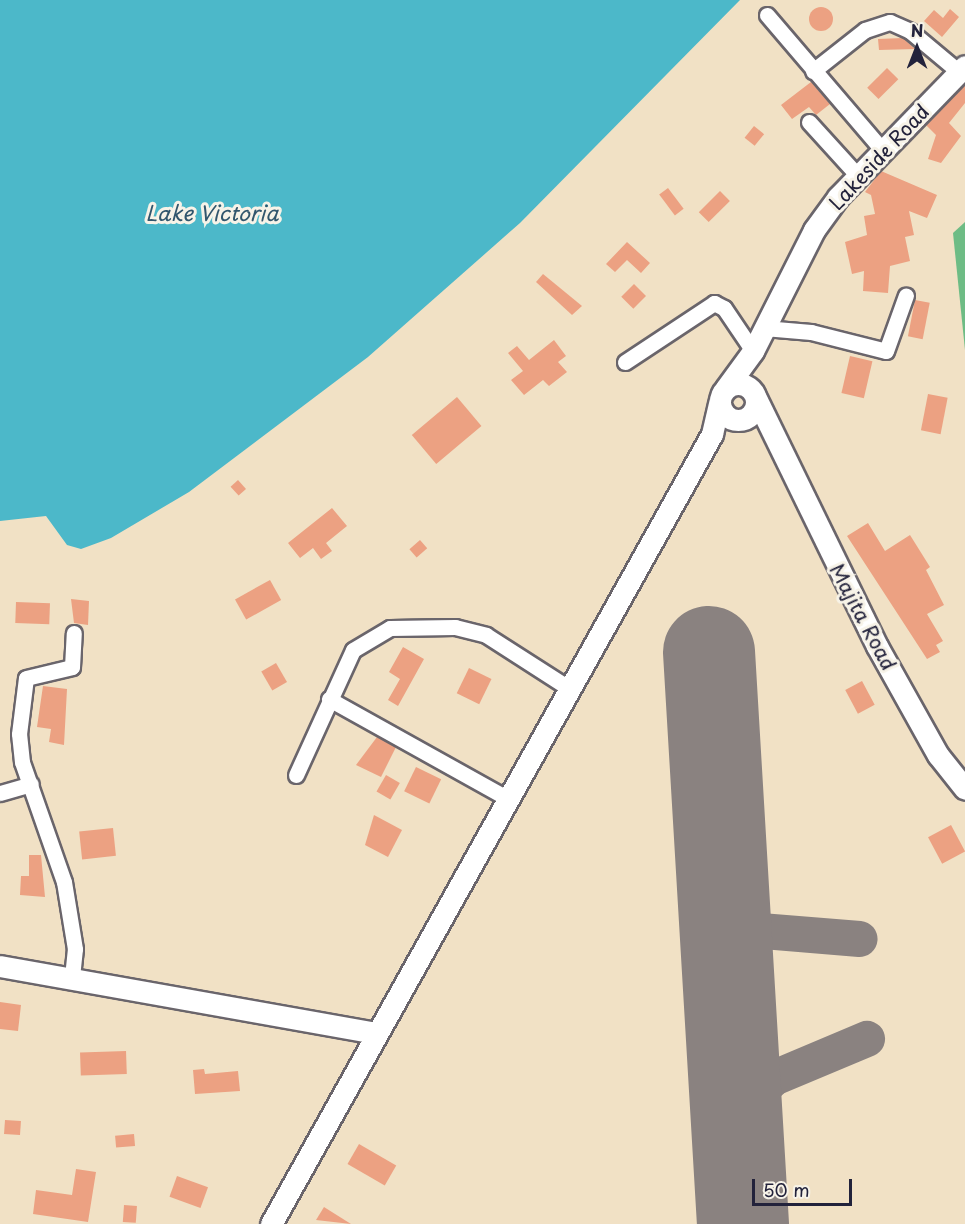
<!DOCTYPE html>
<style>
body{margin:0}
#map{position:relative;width:965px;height:1224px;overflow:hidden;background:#f1e1c5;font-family:"Playpen Sans",sans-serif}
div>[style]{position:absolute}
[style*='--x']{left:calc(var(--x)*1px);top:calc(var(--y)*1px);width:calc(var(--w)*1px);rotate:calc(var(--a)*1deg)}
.forest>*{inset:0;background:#6ebc85}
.water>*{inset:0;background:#4cb8c9}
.taxiway>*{height:36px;margin:-18px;padding:0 18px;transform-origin:18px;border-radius:18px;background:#8a8280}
.runway>*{height:92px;margin:-46px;padding:0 46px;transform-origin:46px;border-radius:46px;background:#8a8280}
.building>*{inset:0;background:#eca182;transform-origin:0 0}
.round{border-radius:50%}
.roads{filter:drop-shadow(2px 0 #6a656b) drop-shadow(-2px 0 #6a656b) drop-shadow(0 2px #6a656b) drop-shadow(0 -2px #6a656b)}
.street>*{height:15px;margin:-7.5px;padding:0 7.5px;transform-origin:7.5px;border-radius:7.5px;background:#fff}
.secondary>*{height:21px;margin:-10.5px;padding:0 10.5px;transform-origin:10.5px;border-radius:10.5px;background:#fff}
.secondary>.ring{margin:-10.5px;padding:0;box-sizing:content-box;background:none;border:21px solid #fff;border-radius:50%}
span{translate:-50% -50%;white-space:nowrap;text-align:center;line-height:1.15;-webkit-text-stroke:6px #f7f3e8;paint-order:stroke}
.street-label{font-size:20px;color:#22223b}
.water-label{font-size:21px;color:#31566d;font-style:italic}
.north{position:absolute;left:887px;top:18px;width:60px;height:60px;-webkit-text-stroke:4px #f7f3e8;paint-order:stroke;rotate:0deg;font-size:16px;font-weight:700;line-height:24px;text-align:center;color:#22223b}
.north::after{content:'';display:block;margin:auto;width:21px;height:27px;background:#22223b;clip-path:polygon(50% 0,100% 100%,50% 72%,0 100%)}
.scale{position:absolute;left:752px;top:1179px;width:100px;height:27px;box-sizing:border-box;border:3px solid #22223b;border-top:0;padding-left:8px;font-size:18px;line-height:21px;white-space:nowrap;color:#22223b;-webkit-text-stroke:4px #f7f3e8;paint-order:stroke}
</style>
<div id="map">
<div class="forest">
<div style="clip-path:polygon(965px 222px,965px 350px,953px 233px)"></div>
</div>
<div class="water">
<div style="clip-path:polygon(0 0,740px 0,520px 223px,368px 357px,189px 492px,111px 538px,81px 549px,67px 545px,46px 516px,0 521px)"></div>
</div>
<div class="taxiway">
<div style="--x:726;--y:928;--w:134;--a:4.7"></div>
<div style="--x:737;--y:1113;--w:51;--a:-43.4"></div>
<div style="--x:774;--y:1078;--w:101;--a:-22.8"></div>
</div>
<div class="runway">
<div style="--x:709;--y:652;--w:573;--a:86.6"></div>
</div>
<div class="building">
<div class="round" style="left:809px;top:7px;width:24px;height:24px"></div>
<div style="clip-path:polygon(950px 9px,959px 17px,942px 37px,924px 21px,934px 10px,943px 18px)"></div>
<div style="clip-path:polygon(903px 38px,915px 49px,879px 50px,878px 39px)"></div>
<div style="left:887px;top:68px;width:16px;height:28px;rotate:45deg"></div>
<div style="clip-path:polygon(811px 82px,830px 104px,816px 115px,809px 107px,792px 119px,781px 105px)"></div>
<div style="clip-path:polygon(965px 84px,965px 103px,949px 123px,961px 136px,941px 163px,928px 159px,936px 135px,926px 125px)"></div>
<div style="left:754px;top:126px;width:13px;height:15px;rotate:39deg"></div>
<div style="clip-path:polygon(881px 171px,937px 195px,927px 218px,909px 211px,914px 235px,905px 237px,910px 261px,890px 266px,888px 293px,863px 291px,864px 271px,852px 274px,845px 242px,867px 235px,864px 216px,875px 214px,871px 195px,865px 192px)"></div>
<div style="left:668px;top:188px;width:26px;height:11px;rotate:53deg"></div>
<div style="left:720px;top:191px;width:14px;height:30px;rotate:45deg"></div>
<div style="clip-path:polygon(627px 242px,650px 263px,641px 273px,627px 260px,615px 272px,606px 264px)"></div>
<div style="clip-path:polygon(543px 274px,582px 306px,572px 315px,536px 282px)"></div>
<div style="left:634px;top:284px;width:17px;height:18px;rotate:45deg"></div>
<div style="left:915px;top:300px;width:15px;height:37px;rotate:11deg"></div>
<div style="clip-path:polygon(554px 340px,566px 356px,558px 362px,567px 372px,549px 386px,543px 380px,524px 395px,511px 380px,523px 371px,508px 353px,517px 346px,529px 360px)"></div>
<div style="left:850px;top:356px;width:23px;height:38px;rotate:13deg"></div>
<div style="left:928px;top:394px;width:20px;height:37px;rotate:11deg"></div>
<div style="left:457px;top:397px;width:38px;height:59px;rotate:50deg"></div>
<div style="left:238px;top:480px;width:12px;height:10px;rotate:48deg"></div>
<div style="clip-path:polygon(332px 508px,347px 526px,326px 543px,332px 551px,321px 559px,313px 548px,300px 558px,288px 543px)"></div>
<div style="clip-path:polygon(868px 523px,885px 551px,910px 535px,930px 567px,926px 570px,944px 605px,927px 614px,943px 641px,936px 645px,940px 652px,927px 659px,847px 536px)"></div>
<div style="left:420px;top:540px;width:11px;height:14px;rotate:49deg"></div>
<div style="left:270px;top:580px;width:23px;height:40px;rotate:61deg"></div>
<div style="clip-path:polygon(71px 599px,89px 601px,88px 625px,74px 623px)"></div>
<div style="left:16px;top:602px;width:34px;height:21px;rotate:2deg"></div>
<div style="clip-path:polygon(403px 647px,424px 659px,398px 706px,388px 700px,400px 679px,389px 672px)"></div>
<div style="left:276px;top:663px;width:22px;height:17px;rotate:60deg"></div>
<div style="left:469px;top:668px;width:25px;height:28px;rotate:26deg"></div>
<div style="left:862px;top:681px;width:27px;height:19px;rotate:62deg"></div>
<div style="clip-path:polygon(43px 686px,67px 689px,64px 745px,49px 742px,51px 729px,37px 727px)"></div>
<div style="clip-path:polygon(377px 737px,396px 747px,381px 777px,356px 765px)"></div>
<div style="left:416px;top:767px;width:28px;height:27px;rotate:26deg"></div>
<div style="left:386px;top:775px;width:16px;height:19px;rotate:30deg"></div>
<div style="clip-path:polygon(374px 815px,402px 830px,388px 857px,365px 845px)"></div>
<div style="left:951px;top:825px;width:30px;height:26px;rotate:62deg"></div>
<div style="left:113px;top:828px;width:28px;height:34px;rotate:84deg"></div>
<div style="clip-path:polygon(29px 855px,41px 855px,45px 897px,20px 895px,21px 876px,29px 876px)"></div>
<div style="clip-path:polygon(0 1002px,21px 1005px,18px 1031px,0 1029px)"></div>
<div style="left:126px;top:1051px;width:23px;height:46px;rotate:88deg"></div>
<div style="clip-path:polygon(204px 1069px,205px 1074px,238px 1071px,240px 1091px,195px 1094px,193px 1070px)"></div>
<div style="left:5px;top:1120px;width:16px;height:14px;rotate:4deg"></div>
<div style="left:134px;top:1134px;width:12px;height:19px;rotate:85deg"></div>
<div style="left:359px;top:1144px;width:43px;height:23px;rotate:30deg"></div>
<div style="clip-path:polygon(76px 1169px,96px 1172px,88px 1222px,33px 1214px,36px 1190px,72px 1195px)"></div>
<div style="left:177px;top:1176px;width:33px;height:22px;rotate:20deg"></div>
<div style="left:124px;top:1205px;width:13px;height:17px;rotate:4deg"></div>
<div style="clip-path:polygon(324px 1207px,351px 1224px,316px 1220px)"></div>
</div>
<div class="roads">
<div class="street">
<div style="--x:767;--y:15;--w:179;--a:49.5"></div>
<div style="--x:813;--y:71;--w:66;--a:-38.3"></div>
<div style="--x:865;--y:30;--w:26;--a:-18"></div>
<div style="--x:890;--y:22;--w:22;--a:24"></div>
<div style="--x:910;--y:31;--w:64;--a:39.9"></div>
<div style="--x:809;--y:122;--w:73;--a:47.8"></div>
<div style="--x:764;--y:328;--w:47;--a:4.9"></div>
<div style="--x:811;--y:332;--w:77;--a:14.2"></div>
<div style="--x:886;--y:351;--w:59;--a:-70.3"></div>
<div style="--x:625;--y:362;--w:107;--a:-33.5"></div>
<div style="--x:714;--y:303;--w:11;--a:27"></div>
<div style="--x:724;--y:308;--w:52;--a:56"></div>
<div style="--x:329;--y:699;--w:206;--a:29.1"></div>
<div style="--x:296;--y:775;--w:137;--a:-65.5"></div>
<div style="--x:353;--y:650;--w:43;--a:-30.7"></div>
<div style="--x:390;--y:628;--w:65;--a:-0.9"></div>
<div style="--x:455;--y:627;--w:32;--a:14"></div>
<div style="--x:486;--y:635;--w:96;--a:32.7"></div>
<div style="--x:0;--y:793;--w:32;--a:-16"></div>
<div style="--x:72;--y:977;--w:28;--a:-84"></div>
<div style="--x:75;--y:949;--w:68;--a:-99.3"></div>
<div style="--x:64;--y:882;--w:127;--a:-109.3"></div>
<div style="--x:22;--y:762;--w:28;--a:-96"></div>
<div style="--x:19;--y:734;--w:56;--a:-82.9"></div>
<div style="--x:26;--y:678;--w:47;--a:-13.4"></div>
<div style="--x:72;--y:667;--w:34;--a:-87"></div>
</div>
<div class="secondary">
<div class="ring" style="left:720px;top:384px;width:15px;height:15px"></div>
<div style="--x:726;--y:388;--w:46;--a:-53.9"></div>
<div style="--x:753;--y:351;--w:136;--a:-63.2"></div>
<div style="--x:814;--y:230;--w:41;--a:-54"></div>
<div style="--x:838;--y:197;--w:182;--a:-45.9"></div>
<div style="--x:756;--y:398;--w:276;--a:64"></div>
<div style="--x:877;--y:646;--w:125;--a:60.8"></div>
<div style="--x:938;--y:755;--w:43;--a:51.5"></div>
<div style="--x:0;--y:966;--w:382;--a:10.1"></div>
<div style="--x:271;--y:1224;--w:905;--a:-60.83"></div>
<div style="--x:712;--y:434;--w:32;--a:-77"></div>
</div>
</div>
<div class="street-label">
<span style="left:879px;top:157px;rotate:-47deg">Lakeside Road</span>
<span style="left:863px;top:617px;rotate:62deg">Majita Road</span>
</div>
<div class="water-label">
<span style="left:212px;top:212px">Lake Victoria</span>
</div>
<div class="north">N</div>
<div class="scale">50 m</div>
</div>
